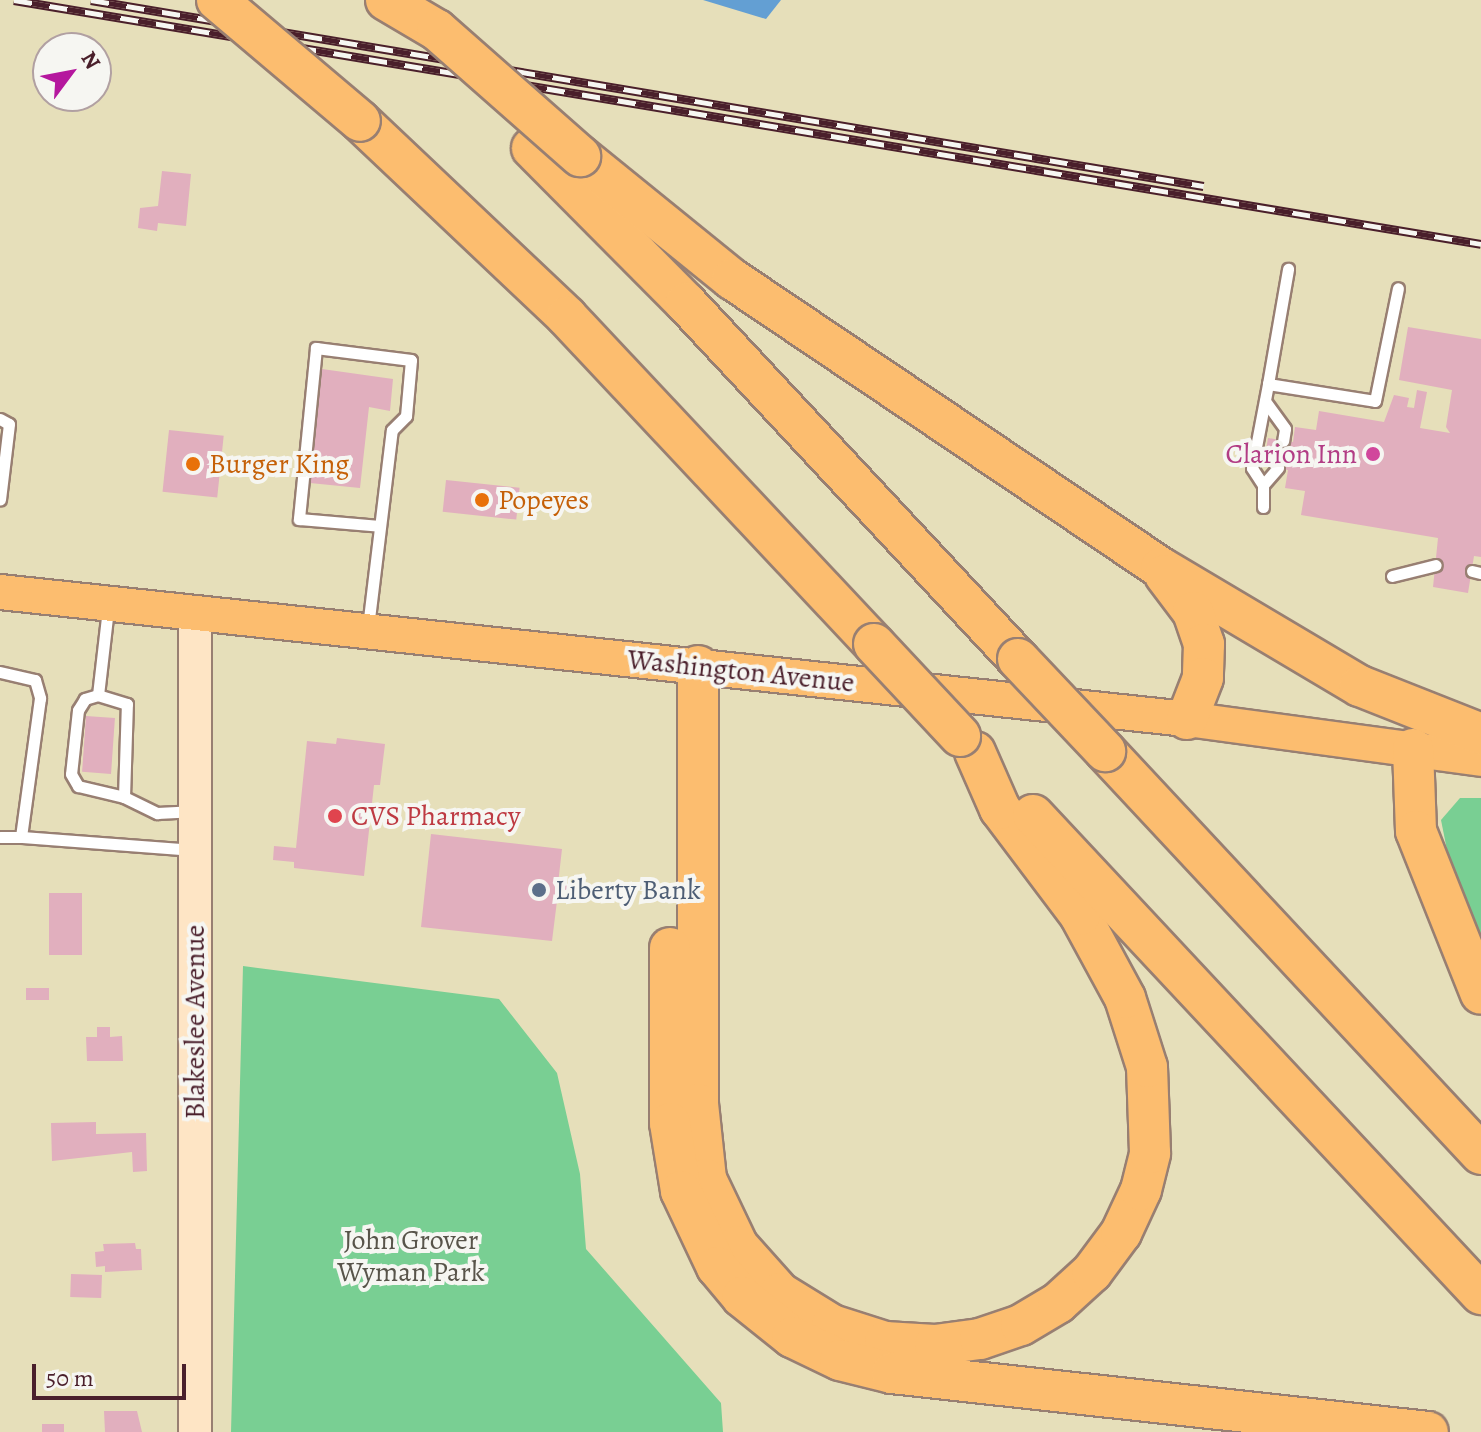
<!DOCTYPE html>
<style>
body{margin:0}
#map{position:relative;width:1481px;height:1432px;overflow:hidden;background:#e6dfba;font-family:Alegreya,serif}
div>[style]{position:absolute}
[style*='--x']{left:calc(var(--x)*1px);top:calc(var(--y)*1px);width:calc(var(--w)*1px);rotate:calc(var(--a)*1deg)}
.green>*{inset:0;background:#79cf93}
.water>*{inset:0;background:#639fd3}
.building>*{inset:0;background:#e1afbe;transform-origin:0 0}
.roads{filter:drop-shadow(2px 0 #987f72) drop-shadow(-2px 0 #987f72) drop-shadow(0 2px #987f72) drop-shadow(0 -2px #987f72)}
.lane>*{height:11px;margin:-5.5px;padding:0 5.5px;transform-origin:5.5px;border-radius:5.5px;background:#fff}
.secondary>*{height:32px;margin:-16px;padding:0 16px;transform-origin:16px;border-radius:16px;background:#fee5c5}
.primary>*{height:34px;margin:-17px;padding:0 17px;transform-origin:17px;border-radius:17px;background:#fcbd6f}
.highway>*{height:40px;margin:-20px;padding:0 20px;transform-origin:20px;border-radius:20px;background:#fcbd6f}
.rail>*{height:9px;margin-top:-4.5px;transform-origin:0;background:repeating-linear-gradient(90deg,#f6f6f2 0 18px,#4a1f2b 0 36px);box-sizing:border-box;border-block:2px solid #4a1f2b}
.bridges{filter:drop-shadow(2px 0 #987f72) drop-shadow(-2px 0 #987f72) drop-shadow(0 2px #987f72) drop-shadow(0 -2px #987f72)}
.highway-bridge>*{height:40px;margin:-20px;padding:0 20px;transform-origin:20px;border-radius:20px;background:#fcbd6f}
.dots>*{width:22px;height:22px;translate:-50% -50%;box-sizing:border-box;border:4px solid #f6f6f2;border-radius:50%}
span{translate:-50% -50%;white-space:nowrap;text-align:center;line-height:1.15;-webkit-text-stroke:8px #f6f6f2;paint-order:stroke}
.hotel-label{font-size:28px;color:#b23c85}
.right{translate:-100% -50%;text-align:right}
.food-label{font-size:28px;color:#c56008}
.left{translate:0 -50%;text-align:left}
.street-label{font-size:28px;color:#4a1f2b}
.health-label{font-size:28px;color:#be3a42}
.service-label{font-size:28px;color:#4e5e75}
.park-label{font-size:28px;color:#58544a}
.north{position:absolute;left:32px;top:32px;width:80px;height:80px;box-sizing:border-box;background:#f6f6f2;border:2px solid #b1a0a2;border-radius:50%;rotate:58deg;font-size:22px;font-weight:700;line-height:32px;text-align:center;color:#4a1f2b}
.north::after{content:'';display:block;margin:auto;width:28px;height:36px;background:#b5179e;clip-path:polygon(50% 0,100% 100%,50% 72%,0 100%)}
.scale{position:absolute;left:32px;top:1364px;width:154px;height:36px;box-sizing:border-box;border:4px solid #4a1f2b;border-top:0;padding-left:10px;font-size:24px;line-height:28px;white-space:nowrap;color:#4a1f2b;-webkit-text-stroke:6px #f6f6f2;paint-order:stroke}
</style>
<div id="map">
<div class="green">
<div style="clip-path:polygon(1460px 798px,1481px 798px,1481px 940px,1452px 875px,1441px 820px)"></div>
<div style="clip-path:polygon(243px 966px,499px 999px,557px 1073px,580px 1174px,586px 1249px,721px 1403px,723px 1432px,231px 1432px)"></div>
</div>
<div class="water">
<div style="clip-path:polygon(703px 0,781px 0,766px 19px)"></div>
</div>
<div class="building">
<div style="clip-path:polygon(162px 171px,191px 174px,186px 226px,158px 223px,157px 231px,138px 228px,140px 208px,158px 206px)"></div>
<div style="clip-path:polygon(1408px 327px,1481px 339px,1481px 557px,1474px 556px,1468px 593px,1433px 587px,1438px 538px,1301px 515px,1305px 491px,1285px 488px,1288px 470px,1263px 466px,1268px 438px,1293px 442px,1295px 427px,1316px 430px,1319px 411px,1384px 422px,1394px 395px,1409px 398px,1407px 407px,1414px 408px,1417px 390px,1427px 392px,1420px 428px,1450px 433px,1446px 427px,1452px 390px,1399px 380px)"></div>
<div style="clip-path:polygon(322px 369px,393px 379px,390px 411px,369px 407px,360px 488px,310px 483px)"></div>
<div style="left:169px;top:430px;width:55px;height:62px;rotate:6deg"></div>
<div style="left:446px;top:480px;width:74px;height:32px;rotate:6deg"></div>
<div style="left:86px;top:716px;width:29px;height:56px;rotate:4deg"></div>
<div style="clip-path:polygon(337px 738px,385px 744px,380px 785px,374px 785px,364px 876px,294px 868px,294px 862px,273px 860px,274px 846px,296px 848px,307px 741px,336px 744px)"></div>
<div style="clip-path:polygon(431px 834px,562px 849px,558px 884px,573px 886px,571px 902px,557px 901px,552px 941px,421px 927px)"></div>
<div style="left:49px;top:893px;width:33px;height:62px"></div>
<div style="left:26px;top:988px;width:23px;height:12px"></div>
<div style="clip-path:polygon(97px 1027px,110px 1027px,110px 1037px,122px 1036px,123px 1061px,87px 1061px,86px 1037px,97px 1037px)"></div>
<div style="clip-path:polygon(96px 1122px,96px 1134px,146px 1133px,147px 1171px,133px 1172px,132px 1152px,52px 1161px,51px 1123px)"></div>
<div style="clip-path:polygon(135px 1243px,136px 1249px,141px 1249px,142px 1270px,105px 1272px,105px 1266px,96px 1267px,95px 1252px,104px 1251px,103px 1244px)"></div>
<div style="left:71px;top:1274px;width:31px;height:23px;rotate:2deg"></div>
<div style="clip-path:polygon(104px 1411px,137px 1411px,142px 1432px,105px 1432px)"></div>
<div style="left:42px;top:1424px;width:22px;height:8px"></div>
</div>
<div class="roads">
<div class="lane">
<div style="--x:1268;--y:384;--w:117;--a:-80.1"></div>
<div style="--x:1265;--y:401;--w:34;--a:54"></div>
<div style="--x:1285;--y:429;--w:12;--a:99"></div>
<div style="--x:0;--y:419;--w:10;--a:29"></div>
<div style="--x:9;--y:424;--w:76;--a:96.8"></div>
<div style="--x:1263;--y:485;--w:23;--a:-49"></div>
<div style="--x:1263;--y:507;--w:22;--a:-90"></div>
<div style="--x:1263;--y:485;--w:20;--a:-123"></div>
<div style="--x:1252;--y:468;--w:86;--a:-79.2"></div>
<div style="--x:1268;--y:384;--w:108;--a:9"></div>
<div style="--x:1375;--y:401;--w:115;--a:-78.5"></div>
<div style="--x:1472;--y:571;--w:9;--a:13"></div>
<div style="--x:1392;--y:576;--w:45;--a:-14"></div>
<div style="--x:368;--y:627;--w:198;--a:-83.1"></div>
<div style="--x:392;--y:430;--w:20;--a:-45"></div>
<div style="--x:406;--y:416;--w:56;--a:-84.9"></div>
<div style="--x:411;--y:360;--w:96;--a:-172.8"></div>
<div style="--x:316;--y:348;--w:172;--a:95.7"></div>
<div style="--x:299;--y:519;--w:81;--a:4.9"></div>
<div style="--x:0;--y:672;--w:36;--a:13"></div>
<div style="--x:35;--y:680;--w:19;--a:74"></div>
<div style="--x:40;--y:698;--w:140;--a:97.8"></div>
<div style="--x:21;--y:837;--w:21;--a:180"></div>
<div style="--x:98;--y:695;--w:88;--a:-83.4"></div>
<div style="--x:124;--y:797;--w:93;--a:-88.2"></div>
<div style="--x:127;--y:704;--w:30;--a:-163"></div>
<div style="--x:98;--y:695;--w:14;--a:163"></div>
<div style="--x:85;--y:699;--w:13;--a:122"></div>
<div style="--x:78;--y:710;--w:64;--a:96.2"></div>
<div style="--x:71;--y:774;--w:14;--a:60"></div>
<div style="--x:78;--y:786;--w:47;--a:13.4"></div>
<div style="--x:124;--y:797;--w:37;--a:26"></div>
<div style="--x:157;--y:813;--w:34;--a:-3"></div>
<div style="--x:21;--y:837;--w:171;--a:4.3"></div>
</div>
<div class="secondary">
<div style="--x:195;--y:1432;--w:819;--a:-90"></div>
</div>
<div class="primary">
<div style="--x:0;--y:592;--w:1194;--a:6.11"></div>
<div style="--x:1187;--y:719;--w:297;--a:7.7"></div>
</div>
<div class="highway">
<div style="--x:360;--y:121;--w:285;--a:43.4"></div>
<div style="--x:567;--y:317;--w:449;--a:46.8"></div>
<div style="--x:532;--y:148;--w:218;--a:45.2"></div>
<div style="--x:686;--y:303;--w:487;--a:47"></div>
<div style="--x:580;--y:156;--w:196;--a:39"></div>
<div style="--x:732;--y:279;--w:517;--a:33.97"></div>
<div style="--x:1161;--y:568;--w:231;--a:30.7"></div>
<div style="--x:1360;--y:686;--w:130;--a:21.6"></div>
<div style="--x:1165;--y:575;--w:46;--a:52.9"></div>
<div style="--x:1193;--y:612;--w:34;--a:71"></div>
<div style="--x:1204;--y:644;--w:34;--a:92"></div>
<div style="--x:1203;--y:678;--w:44;--a:111.3"></div>
<div style="--x:698;--y:666;--w:438;--a:90"></div>
<div style="--x:698;--y:1104;--w:75;--a:83.9"></div>
<div style="--x:706;--y:1179;--w:74;--a:64.5"></div>
<div style="--x:738;--y:1246;--w:63;--a:48.2"></div>
<div style="--x:780;--y:1293;--w:61;--a:31.6"></div>
<div style="--x:832;--y:1325;--w:56;--a:17.8"></div>
<div style="--x:885;--y:1342;--w:50;--a:3.4"></div>
<div style="--x:935;--y:1345;--w:45;--a:-7.6"></div>
<div style="--x:980;--y:1339;--w:43;--a:-18.9"></div>
<div style="--x:1021;--y:1325;--w:43;--a:-30.7"></div>
<div style="--x:1058;--y:1303;--w:46;--a:-42.4"></div>
<div style="--x:1092;--y:1272;--w:49;--a:-53.4"></div>
<div style="--x:1121;--y:1233;--w:47;--a:-65.1"></div>
<div style="--x:1141;--y:1190;--w:38;--a:-76"></div>
<div style="--x:1150;--y:1153;--w:86;--a:-92"></div>
<div style="--x:1147;--y:1067;--w:72;--a:-107.7"></div>
<div style="--x:1125;--y:998;--w:94;--a:-118.5"></div>
<div style="--x:1080;--y:915;--w:133;--a:-127"></div>
<div style="--x:1000;--y:809;--w:62;--a:-113.7"></div>
<div style="--x:1413;--y:749;--w:82;--a:87.9"></div>
<div style="--x:1416;--y:831;--w:175;--a:68.3"></div>
<div style="--x:1105;--y:751;--w:551;--a:46.99"></div>
<div style="--x:1033;--y:815;--w:656;--a:46.92"></div>
<div style="--x:670;--y:948;--w:175;--a:90"></div>
<div style="--x:670;--y:1123;--w:69;--a:80.8"></div>
<div style="--x:681;--y:1191;--w:84;--a:64.7"></div>
<div style="--x:717;--y:1267;--w:39;--a:50"></div>
<div style="--x:742;--y:1297;--w:64;--a:38.7"></div>
<div style="--x:792;--y:1337;--w:53;--a:25.6"></div>
<div style="--x:840;--y:1360;--w:54;--a:14"></div>
<div style="--x:892;--y:1373;--w:539;--a:6.28"></div>
</div>
</div>
<div class="rail">
<div style="--x:14;--y:0;--w:1487;--a:9.44"></div>
<div style="--x:91;--y:0;--w:1128;--a:9.49"></div>
</div>
<div class="bridges">
<div class="highway-bridge">
<div style="--x:217;--y:0;--w:187;--a:40.2"></div>
<div style="--x:386;--y:0;--w:59;--a:30.5"></div>
<div style="--x:437;--y:30;--w:191;--a:41.4"></div>
<div style="--x:874;--y:644;--w:126;--a:46.9"></div>
<div style="--x:1018;--y:659;--w:127;--a:46.6"></div>
</div>
</div>
<div class="dots">
<div style="left:1373px;top:454px;background:#d1479c"></div>
<div style="left:193px;top:464px;background:#e8710a"></div>
<div style="left:482px;top:500px;background:#e8710a"></div>
<div style="left:335px;top:816px;background:#e0444e"></div>
<div style="left:539px;top:890px;background:#5c6f8a"></div>
</div>
<div class="hotel-label">
<span class="right" style="left:1357px;top:454px">Clarion Inn</span>
</div>
<div class="food-label">
<span class="left" style="left:209px;top:464px">Burger King</span>
<span class="left" style="left:498px;top:500px">Popeyes</span>
</div>
<div class="street-label">
<span style="left:741px;top:671px;rotate:6deg">Washington Avenue</span>
<span style="left:195px;top:1022px;rotate:-90deg">Blakeslee Avenue</span>
</div>
<div class="health-label">
<span class="left" style="left:351px;top:816px">CVS Pharmacy</span>
</div>
<div class="service-label">
<span class="left" style="left:555px;top:890px">Liberty Bank</span>
</div>
<div class="park-label">
<span style="left:411px;top:1256px">John Grover<br>Wyman Park</span>
</div>
<div class="north">N</div>
<div class="scale">50 m</div>
</div>
